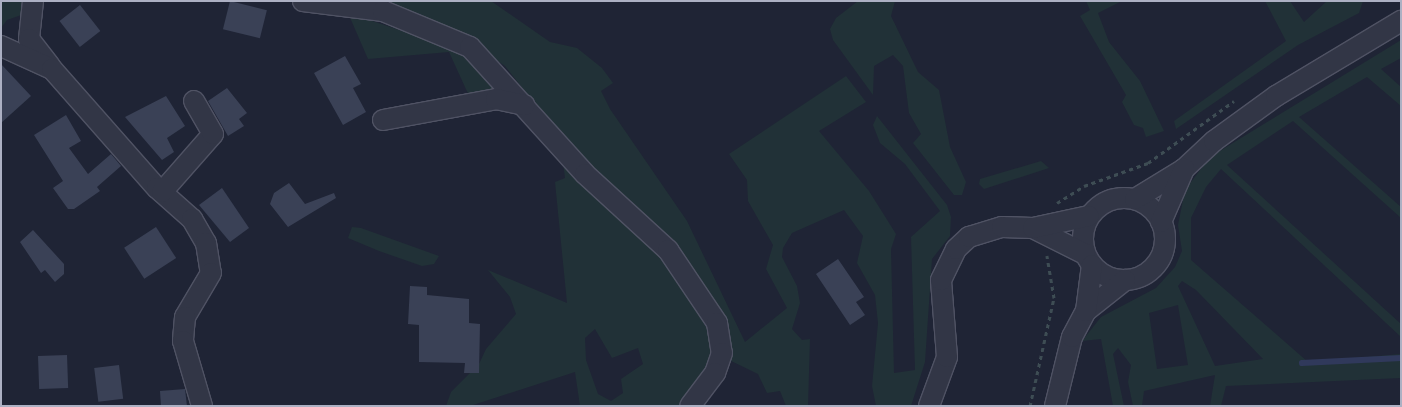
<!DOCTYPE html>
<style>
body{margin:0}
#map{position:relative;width:1402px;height:407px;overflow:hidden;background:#1f2435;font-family:"DM Sans",sans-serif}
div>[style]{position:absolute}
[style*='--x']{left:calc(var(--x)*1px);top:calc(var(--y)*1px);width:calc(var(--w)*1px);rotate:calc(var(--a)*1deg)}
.green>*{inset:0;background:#213137}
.stream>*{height:5.5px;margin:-2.75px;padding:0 2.75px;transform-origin:2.75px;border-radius:2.75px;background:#30395b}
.building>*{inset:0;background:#3a4156;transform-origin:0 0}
.path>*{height:3px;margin-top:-1.5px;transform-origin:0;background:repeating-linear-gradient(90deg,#3e4d54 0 4px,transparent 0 8px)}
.roads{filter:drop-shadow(1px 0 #505364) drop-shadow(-1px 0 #505364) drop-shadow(0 1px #505364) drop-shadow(0 -1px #505364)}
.minor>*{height:20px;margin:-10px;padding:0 10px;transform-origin:10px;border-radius:10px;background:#323646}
.minor>.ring{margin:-10px;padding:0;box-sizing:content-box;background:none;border:20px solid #323646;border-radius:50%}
span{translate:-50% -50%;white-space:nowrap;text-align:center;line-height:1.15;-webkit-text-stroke:4px #181b2a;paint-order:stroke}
.frame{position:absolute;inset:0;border:2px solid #acb0c3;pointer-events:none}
</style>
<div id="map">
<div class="green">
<div style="clip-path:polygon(1px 1px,25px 1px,27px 13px,7px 20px,1px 28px)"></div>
<div style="clip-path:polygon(377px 1px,491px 1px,550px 42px,577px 48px,602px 68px,613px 83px,601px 91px,610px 109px,687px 221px,745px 342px,787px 308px,766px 269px,773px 245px,748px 201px,747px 180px,729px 154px,846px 76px,866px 102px,819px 131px,869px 191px,896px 234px,891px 249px,894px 373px,915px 370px,911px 237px,940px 211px,905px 164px,880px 143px,873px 125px,877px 116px,947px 205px,951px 217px,950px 236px,932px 259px,925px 362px,911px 406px,876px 406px,872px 386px,878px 323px,875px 295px,857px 263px,863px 236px,844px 210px,792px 233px,783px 248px,782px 257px,797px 286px,800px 303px,792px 329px,802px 340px,810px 339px,808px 406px,786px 406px,780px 391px,767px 393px,758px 374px,727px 359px,724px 324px,709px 292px,668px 242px,582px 164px,505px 66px,450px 28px)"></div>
<div style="clip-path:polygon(858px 1px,895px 1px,891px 16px,918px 72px,939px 90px,950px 147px,966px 182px,962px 195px,954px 195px,913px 143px,921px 134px,909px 113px,903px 66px,893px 55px,874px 66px,873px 95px,833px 40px,830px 29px,836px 18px)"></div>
<div style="clip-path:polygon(1086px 1px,1122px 1px,1098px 13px,1109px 42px,1140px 81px,1164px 131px,1146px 137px,1143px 128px,1134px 125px,1122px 102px,1126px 95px,1080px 16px,1090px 10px)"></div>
<div style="clip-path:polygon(1265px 1px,1290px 1px,1304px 22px,1327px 1px,1363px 1px,1359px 13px,1298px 45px,1176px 129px,1174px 121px,1286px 41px)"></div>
<div style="clip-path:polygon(348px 13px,463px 51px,505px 89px,470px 98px,449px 52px,368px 59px)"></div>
<div style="clip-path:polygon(evenodd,1401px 40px,1401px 58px,1381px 69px,1401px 87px,1401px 106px,1367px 77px,1299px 117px,1401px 207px,1401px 218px,1293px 121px,1227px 165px,1401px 324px,1401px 337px,1221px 169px,1206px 187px,1191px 218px,1191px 260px,1308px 362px,1401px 354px,1401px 378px,1226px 386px,1221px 406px,1210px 406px,1215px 375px,1144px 391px,1142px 406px,1133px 406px,1128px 382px,1131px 365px,1118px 348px,1113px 354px,1124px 406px,1113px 406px,1101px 339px,1082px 341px,1101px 317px,1156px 288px,1175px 267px,1182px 251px,1178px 225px,1185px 190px,1210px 157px,1401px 40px,1182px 281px,1196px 290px,1263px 359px,1215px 366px,1178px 286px,1182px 281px,1401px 40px,1178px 305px,1188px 365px,1157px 369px,1149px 313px,1178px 305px)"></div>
<div style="clip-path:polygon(1041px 161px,1049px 168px,984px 189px,979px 184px,980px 179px)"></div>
<div style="clip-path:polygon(evenodd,563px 162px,661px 249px,712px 328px,712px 358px,683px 406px,580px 406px,575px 372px,470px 406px,446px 406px,451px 392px,479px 364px,486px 349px,516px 314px,510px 297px,488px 270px,567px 303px,555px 182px,565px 178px,563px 162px,595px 329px,612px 358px,638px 348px,643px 364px,621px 379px,623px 393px,611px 401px,598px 394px,586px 360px,585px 338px,595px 329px)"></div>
<div style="clip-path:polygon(352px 227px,361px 228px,439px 256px,434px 264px,422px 266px,379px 251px,348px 238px)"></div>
</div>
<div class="stream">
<div style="--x:1302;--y:363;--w:99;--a:-2.9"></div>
</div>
<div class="building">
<div style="left:230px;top:1px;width:38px;height:29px;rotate:14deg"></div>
<div style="left:80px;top:5px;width:33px;height:26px;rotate:52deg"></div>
<div style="clip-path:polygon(345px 56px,361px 84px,353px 88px,366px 112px,343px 125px,314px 73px)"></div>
<div style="clip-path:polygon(1px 64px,31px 96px,1px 123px)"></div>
<div style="clip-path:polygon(227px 88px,247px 113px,239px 119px,244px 126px,228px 136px,208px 101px)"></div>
<div style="clip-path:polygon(166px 96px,185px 126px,167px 138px,174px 152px,162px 160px,125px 117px)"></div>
<div style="clip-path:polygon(66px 115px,81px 141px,69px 148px,88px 174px,111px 154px,121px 166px,97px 187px,100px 191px,74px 209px,68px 209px,53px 188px,63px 181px,34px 135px)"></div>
<div style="clip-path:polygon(289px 183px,305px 204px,334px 193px,336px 198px,288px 227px,270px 204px,274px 193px)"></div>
<div style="clip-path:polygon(222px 188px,249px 228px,230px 242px,199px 205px)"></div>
<div style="left:156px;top:227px;width:37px;height:38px;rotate:57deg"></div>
<div style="clip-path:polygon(33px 230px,64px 264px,64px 274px,55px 282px,45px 270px,41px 273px,20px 242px)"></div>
<div style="clip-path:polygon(838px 259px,864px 297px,856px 302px,865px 315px,850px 325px,816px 274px)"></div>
<div style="clip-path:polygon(410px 286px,427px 287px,427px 295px,469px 299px,469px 323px,480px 324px,479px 373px,464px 373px,465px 363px,419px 362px,419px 325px,408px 324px)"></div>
<div style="left:67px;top:355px;width:33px;height:29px;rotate:88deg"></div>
<div style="left:119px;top:365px;width:34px;height:25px;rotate:83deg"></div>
<div style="clip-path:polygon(185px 389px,187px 406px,161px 406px,160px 391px)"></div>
</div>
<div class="path">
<div style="--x:1057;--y:203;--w:32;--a:-32"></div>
<div style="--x:1084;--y:186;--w:68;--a:-19.8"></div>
<div style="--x:1148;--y:163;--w:106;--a:-35.8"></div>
<div style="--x:1030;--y:406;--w:111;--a:-77.5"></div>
<div style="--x:1054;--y:298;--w:43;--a:-99.5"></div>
</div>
<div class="roads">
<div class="minor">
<div style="--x:33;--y:1;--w:38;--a:96"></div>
<div style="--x:29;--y:39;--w:34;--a:52"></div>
<div style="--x:303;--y:1;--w:81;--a:7.1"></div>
<div style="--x:383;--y:11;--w:94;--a:22.5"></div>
<div style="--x:470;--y:47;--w:171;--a:47.8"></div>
<div style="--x:585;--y:174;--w:113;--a:42.5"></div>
<div style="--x:668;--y:250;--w:88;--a:56.1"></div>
<div style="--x:717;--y:323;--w:30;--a:81"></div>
<div style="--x:722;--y:353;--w:21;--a:109"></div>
<div style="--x:715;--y:373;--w:41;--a:127.1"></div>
<div style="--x:1;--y:46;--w:56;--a:24.3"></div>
<div style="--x:52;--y:69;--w:159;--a:48.6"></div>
<div style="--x:157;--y:188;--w:47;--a:41.5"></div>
<div style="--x:192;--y:219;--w:28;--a:60"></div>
<div style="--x:206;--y:243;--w:30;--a:81"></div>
<div style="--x:211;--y:273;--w:51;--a:120.6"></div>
<div style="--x:185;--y:317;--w:24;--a:95"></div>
<div style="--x:183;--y:341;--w:68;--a:73.7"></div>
<div style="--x:383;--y:120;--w:115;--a:-10.5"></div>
<div style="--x:496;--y:99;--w:29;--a:12"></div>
<div style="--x:162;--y:192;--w:77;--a:-48.7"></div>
<div style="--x:213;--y:134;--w:38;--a:-120"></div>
<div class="ring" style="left:1083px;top:198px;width:62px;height:62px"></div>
<div style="--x:1135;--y:199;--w:57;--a:-31.5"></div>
<div style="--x:1184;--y:169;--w:41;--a:-43"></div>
<div style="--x:1214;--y:141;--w:77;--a:-36"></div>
<div style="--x:1276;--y:96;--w:146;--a:-31"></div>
<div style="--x:1161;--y:222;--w:58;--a:-66.5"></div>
<div style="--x:1033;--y:228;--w:58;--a:26.6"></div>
<div style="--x:1086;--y:311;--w:50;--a:-38.5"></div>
<div style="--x:929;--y:406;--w:52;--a:-69.8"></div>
<div style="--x:947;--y:357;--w:77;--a:-94.5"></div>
<div style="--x:941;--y:280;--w:34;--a:-64"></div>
<div style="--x:956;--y:249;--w:18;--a:-43"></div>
<div style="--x:969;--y:237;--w:34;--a:-17"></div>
<div style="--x:1002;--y:227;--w:31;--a:2"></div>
<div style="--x:1033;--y:228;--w:57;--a:-12.1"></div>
<div style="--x:1055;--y:406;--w:71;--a:-76.2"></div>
<div style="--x:1072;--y:337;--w:30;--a:-62"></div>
<div style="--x:1086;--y:311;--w:46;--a:-82.6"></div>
</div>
</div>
<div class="frame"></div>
</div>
